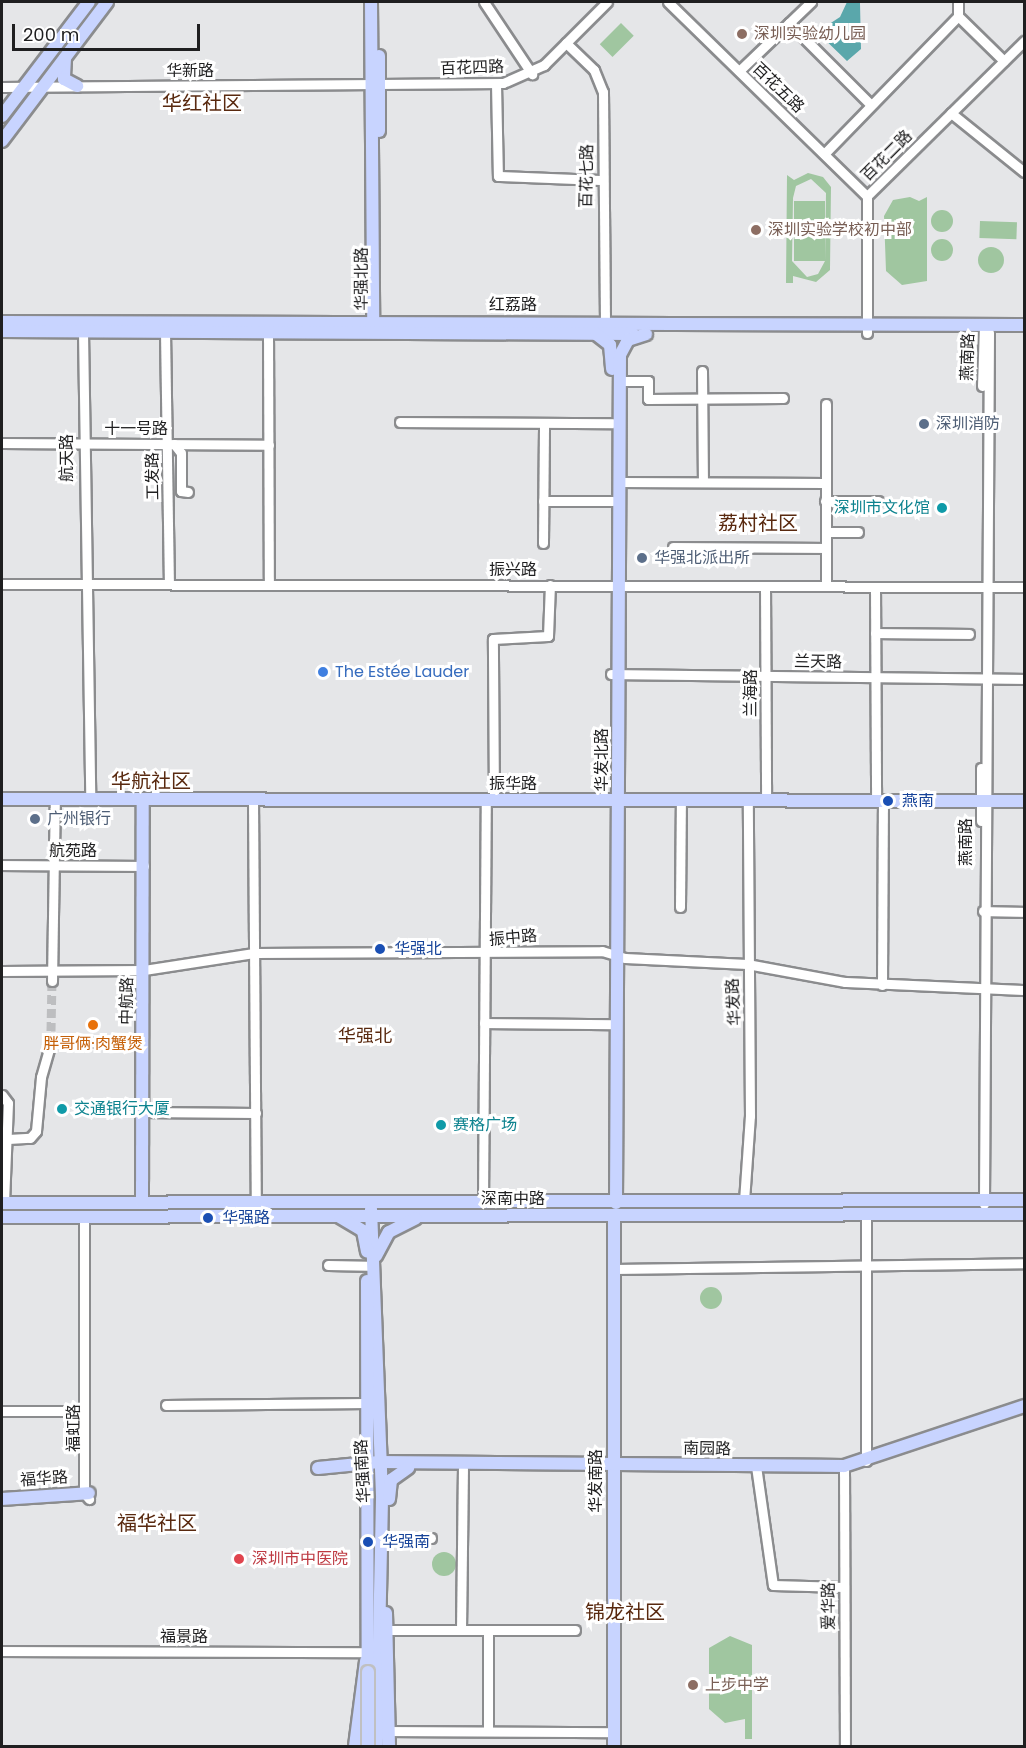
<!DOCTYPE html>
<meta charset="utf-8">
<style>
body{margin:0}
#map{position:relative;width:1026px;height:1748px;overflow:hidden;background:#e5e6e8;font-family:Poppins,"Noto Sans SC",sans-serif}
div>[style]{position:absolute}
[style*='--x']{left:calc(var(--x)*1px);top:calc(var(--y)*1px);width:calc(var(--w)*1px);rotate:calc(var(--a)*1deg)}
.green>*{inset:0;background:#a0c6a0;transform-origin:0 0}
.round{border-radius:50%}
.water>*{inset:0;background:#5aa7ab}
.minor-tunnel>*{height:9px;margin-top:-4.5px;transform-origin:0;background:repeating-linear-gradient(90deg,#bdbec0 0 9px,transparent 0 13.5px)}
.roads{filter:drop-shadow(2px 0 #8b8c8e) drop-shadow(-2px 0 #8b8c8e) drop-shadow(0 2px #8b8c8e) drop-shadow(0 -2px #8b8c8e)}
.minor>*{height:9px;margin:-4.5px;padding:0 4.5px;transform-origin:4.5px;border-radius:4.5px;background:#fff}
.major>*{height:12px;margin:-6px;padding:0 6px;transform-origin:6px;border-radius:6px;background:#c8d4ff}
.bridges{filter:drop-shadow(2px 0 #c0c0c1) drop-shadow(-2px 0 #c0c0c1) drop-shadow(0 2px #c0c0c1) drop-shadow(0 -2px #c0c0c1)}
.major-bridge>*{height:12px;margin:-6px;padding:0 6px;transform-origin:6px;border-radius:6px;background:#c8d4ff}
.dots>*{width:16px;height:16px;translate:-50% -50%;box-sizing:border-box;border:3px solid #fff;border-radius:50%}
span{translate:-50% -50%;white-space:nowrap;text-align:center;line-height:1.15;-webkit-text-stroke:6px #fff;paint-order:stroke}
.education-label{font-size:16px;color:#785e54}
.left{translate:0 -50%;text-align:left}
.street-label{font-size:16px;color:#1f1f20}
.service-label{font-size:16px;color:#4e5e75}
.culture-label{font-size:16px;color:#0d838f}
.right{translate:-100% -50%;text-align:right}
.shop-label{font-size:16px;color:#366cbe}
.transit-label{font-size:16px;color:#164399}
.food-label{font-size:16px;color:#c56008}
.health-label{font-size:16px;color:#be3a42}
.neighbourhood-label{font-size:18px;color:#59290f}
.quarter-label{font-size:20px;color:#59290f}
.frame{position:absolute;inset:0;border:3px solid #1f1f20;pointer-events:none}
.scale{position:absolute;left:12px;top:24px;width:188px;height:27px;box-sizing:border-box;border:3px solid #1f1f20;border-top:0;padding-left:8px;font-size:18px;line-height:21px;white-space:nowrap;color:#1f1f20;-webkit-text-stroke:4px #fff;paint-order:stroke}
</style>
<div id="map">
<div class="green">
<div style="left:621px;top:23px;width:18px;height:30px;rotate:45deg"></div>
<div style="clip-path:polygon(evenodd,808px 173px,823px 177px,831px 187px,830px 270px,816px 282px,793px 276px,793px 283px,786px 283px,787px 175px,794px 180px,808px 173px,811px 179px,826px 193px,825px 261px,818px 274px,807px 277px,792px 261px,793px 198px,796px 186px,811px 179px)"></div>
<div style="clip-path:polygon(910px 197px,919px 201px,927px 197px,927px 281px,902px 285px,886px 271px,884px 216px,893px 200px)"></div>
<div style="left:794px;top:201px;width:31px;height:60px"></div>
<div class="round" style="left:931px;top:210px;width:22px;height:22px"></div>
<div style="left:980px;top:221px;width:37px;height:17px;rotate:2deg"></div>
<div class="round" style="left:931px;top:239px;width:22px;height:22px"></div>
<div class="round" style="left:978px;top:247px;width:26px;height:26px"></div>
<div class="round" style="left:700px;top:1287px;width:22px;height:22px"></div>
<div class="round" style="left:432px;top:1552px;width:24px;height:24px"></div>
<div style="clip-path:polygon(730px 1636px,752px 1645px,752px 1739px,745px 1739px,745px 1719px,725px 1723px,709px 1709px,709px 1648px)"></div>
</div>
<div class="water">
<div style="clip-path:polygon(847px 2px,860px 3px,861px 49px,847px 61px,817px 32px,840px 17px)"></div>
</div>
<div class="minor-tunnel">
<div style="--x:51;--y:1031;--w:50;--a:-88.9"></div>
</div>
<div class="roads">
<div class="minor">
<div style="--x:484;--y:2;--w:87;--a:56.3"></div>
<div style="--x:668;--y:2;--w:278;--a:44.3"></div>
<div style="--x:958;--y:16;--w:64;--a:44.4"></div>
<div style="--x:789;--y:23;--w:116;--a:45"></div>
<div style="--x:566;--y:43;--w:39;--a:44"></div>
<div style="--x:594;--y:70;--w:24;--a:68"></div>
<div style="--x:603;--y:92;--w:232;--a:89.5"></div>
<div style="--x:739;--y:71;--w:100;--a:-43.8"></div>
<div style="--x:496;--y:84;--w:92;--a:88.8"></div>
<div style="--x:498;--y:176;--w:104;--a:2.2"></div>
<div style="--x:2;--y:87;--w:501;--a:-0.46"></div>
<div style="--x:503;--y:83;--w:45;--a:-23.7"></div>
<div style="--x:544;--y:65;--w:89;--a:-45"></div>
<div style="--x:951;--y:113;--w:94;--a:38.9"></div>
<div style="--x:824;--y:154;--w:192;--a:-45.8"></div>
<div style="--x:958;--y:16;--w:14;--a:-90"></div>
<div style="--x:984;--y:325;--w:9;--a:58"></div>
<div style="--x:989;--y:333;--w:871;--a:90.33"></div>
<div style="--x:83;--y:332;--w:468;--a:89.1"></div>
<div style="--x:165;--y:332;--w:252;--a:89.1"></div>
<div style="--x:268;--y:332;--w:252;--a:89.8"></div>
<div style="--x:867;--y:333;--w:137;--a:-90"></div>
<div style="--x:867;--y:196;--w:221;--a:-44.6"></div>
<div style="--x:702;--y:371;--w:111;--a:89.5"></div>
<div style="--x:620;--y:381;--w:28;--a:0"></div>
<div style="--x:648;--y:381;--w:18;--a:90"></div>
<div style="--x:648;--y:399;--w:135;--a:-0.4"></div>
<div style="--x:982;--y:386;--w:61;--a:-88.1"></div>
<div style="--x:826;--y:404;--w:182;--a:90"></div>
<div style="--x:400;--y:422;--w:212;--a:0.3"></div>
<div style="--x:2;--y:443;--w:267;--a:0.4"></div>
<div style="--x:174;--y:444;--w:11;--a:52"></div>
<div style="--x:181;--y:453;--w:38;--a:90"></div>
<div style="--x:181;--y:491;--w:7;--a:8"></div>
<div style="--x:620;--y:482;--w:205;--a:0.3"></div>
<div style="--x:543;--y:501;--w:69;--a:0"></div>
<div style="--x:825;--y:501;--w:53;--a:0"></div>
<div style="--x:826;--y:532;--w:32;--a:0"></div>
<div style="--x:543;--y:543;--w:120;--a:-89.5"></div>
<div style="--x:673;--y:547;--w:153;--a:0.4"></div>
<div style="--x:2;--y:584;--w:1022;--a:0.17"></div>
<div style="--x:765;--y:586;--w:215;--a:89.7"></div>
<div style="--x:875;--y:587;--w:214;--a:89.7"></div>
<div style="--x:875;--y:633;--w:94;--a:0.6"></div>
<div style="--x:611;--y:674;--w:413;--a:0.7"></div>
<div style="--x:253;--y:800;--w:403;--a:89.6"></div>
<div style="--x:494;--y:800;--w:161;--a:-90.4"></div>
<div style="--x:493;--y:639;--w:55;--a:-3.1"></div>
<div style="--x:548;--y:636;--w:51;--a:-87.8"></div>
<div style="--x:981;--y:821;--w:53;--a:-90"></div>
<div style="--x:2;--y:865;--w:142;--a:0.4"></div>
<div style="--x:680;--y:907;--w:106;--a:-89.5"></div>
<div style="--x:983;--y:911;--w:41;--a:1.4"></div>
<div style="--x:2;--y:971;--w:142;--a:-0.4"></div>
<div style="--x:144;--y:970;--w:111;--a:-8.8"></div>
<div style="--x:254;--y:953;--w:348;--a:-0.3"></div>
<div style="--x:602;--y:951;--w:24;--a:17"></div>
<div style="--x:625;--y:958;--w:122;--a:2.8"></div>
<div style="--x:747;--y:964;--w:100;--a:10.4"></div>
<div style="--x:845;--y:982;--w:179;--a:2.6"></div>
<div style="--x:52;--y:981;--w:182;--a:-89.1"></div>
<div style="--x:882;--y:985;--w:183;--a:-89.7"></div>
<div style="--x:484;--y:1023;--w:127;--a:0.5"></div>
<div style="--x:2;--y:1095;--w:10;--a:53"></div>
<div style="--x:8;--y:1103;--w:100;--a:92.3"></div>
<div style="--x:142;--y:1112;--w:114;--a:0.5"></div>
<div style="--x:8;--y:1139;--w:22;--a:-3"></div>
<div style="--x:30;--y:1138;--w:9;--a:-49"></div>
<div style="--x:36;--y:1131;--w:54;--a:-84.7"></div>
<div style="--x:41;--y:1077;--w:36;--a:-74"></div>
<div style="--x:51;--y:1042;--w:91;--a:0"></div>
<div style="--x:744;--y:1201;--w:85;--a:-86"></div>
<div style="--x:750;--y:1116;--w:315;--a:-90.4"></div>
<div style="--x:483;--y:1203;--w:403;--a:-89.6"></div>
<div style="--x:84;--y:1217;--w:276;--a:90"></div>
<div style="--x:84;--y:1493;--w:8;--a:50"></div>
<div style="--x:328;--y:1265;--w:39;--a:1"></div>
<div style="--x:614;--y:1269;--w:410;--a:-0.8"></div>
<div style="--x:166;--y:1405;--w:202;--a:-0.6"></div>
<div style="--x:2;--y:1411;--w:82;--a:0"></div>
<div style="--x:866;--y:1461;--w:247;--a:-90"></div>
<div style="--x:756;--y:1466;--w:120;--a:81.9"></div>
<div style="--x:773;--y:1585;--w:71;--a:1.6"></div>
<div style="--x:844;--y:1466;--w:280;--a:89.8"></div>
<div style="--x:382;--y:1538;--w:49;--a:0"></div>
<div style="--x:386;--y:1630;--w:189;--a:0"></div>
<div style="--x:461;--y:1630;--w:161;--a:-89.3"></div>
<div style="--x:2;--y:1651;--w:365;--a:0.2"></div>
<div style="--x:387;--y:1731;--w:227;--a:0.3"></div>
<div style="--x:488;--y:1731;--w:100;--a:-90"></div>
</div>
<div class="major">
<div style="--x:371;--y:2;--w:327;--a:89.6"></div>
<div style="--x:65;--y:58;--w:21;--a:93"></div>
<div style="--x:64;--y:79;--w:15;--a:28"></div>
<div style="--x:2;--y:116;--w:143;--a:-52.7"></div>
<div style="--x:379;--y:131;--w:75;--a:-90"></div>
<div style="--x:2;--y:141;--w:174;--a:-52.9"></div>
<div style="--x:2;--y:322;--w:1022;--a:0.17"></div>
<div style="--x:2;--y:331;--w:631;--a:0.27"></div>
<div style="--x:596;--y:334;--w:18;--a:38"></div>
<div style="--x:610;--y:345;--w:24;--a:85"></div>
<div style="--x:2;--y:799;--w:1022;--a:0.11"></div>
<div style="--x:2;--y:1203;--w:1022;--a:-0.17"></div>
<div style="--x:142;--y:1203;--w:403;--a:-89.9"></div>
<div style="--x:616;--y:1203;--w:848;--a:-89.73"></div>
<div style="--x:620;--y:355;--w:17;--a:-62"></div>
<div style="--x:628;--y:340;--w:19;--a:-18"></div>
<div style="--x:371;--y:1209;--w:290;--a:87.8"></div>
<div style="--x:382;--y:1499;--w:247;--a:91.2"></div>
<div style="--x:614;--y:1215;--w:531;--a:90"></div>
<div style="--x:2;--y:1217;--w:1022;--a:-0.17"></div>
<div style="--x:340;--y:1217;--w:27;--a:31"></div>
<div style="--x:363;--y:1231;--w:21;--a:79"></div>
<div style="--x:376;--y:1256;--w:27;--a:-62"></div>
<div style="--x:389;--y:1232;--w:30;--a:-27"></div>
<div style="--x:367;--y:1281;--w:391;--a:89.9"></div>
<div style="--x:318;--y:1468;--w:61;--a:-5.6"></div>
<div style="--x:379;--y:1462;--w:465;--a:0.5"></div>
<div style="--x:844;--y:1466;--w:190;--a:-18.4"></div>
<div style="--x:2;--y:1499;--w:87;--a:-3.9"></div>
<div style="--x:389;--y:1499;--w:19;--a:-84"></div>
<div style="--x:391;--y:1480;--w:21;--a:-35"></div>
<div style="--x:386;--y:1613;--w:133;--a:88.7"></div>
<div style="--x:355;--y:1746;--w:86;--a:-82.6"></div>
</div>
</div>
<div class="bridges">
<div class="major-bridge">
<div style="--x:368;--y:1672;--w:74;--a:90"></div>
</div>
</div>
<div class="dots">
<div style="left:742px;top:34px;background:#8d6e63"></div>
<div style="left:756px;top:230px;background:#8d6e63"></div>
<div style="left:924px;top:424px;background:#5c6f8a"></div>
<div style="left:942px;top:508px;background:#0f9aa8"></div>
<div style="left:642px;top:558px;background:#5c6f8a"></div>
<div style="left:323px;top:672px;background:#3f7fe0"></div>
<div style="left:888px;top:801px;background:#1a4fb4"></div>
<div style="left:35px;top:819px;background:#5c6f8a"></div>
<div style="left:380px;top:949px;background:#1a4fb4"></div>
<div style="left:93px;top:1025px;background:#e8710a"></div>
<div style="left:62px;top:1109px;background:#0f9aa8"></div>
<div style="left:441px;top:1125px;background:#0f9aa8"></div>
<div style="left:208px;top:1218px;background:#1a4fb4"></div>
<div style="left:368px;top:1542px;background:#1a4fb4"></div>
<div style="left:239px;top:1559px;background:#e0444e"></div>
<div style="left:693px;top:1685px;background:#8d6e63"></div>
</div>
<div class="education-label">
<span class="left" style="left:754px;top:34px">深圳实验幼儿园</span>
<span class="left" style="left:768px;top:230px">深圳实验学校初中部</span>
<span class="left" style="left:705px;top:1685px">上步中学</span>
</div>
<div class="street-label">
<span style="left:472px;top:68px;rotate:-2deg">百花四路</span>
<span style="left:190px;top:71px">华新路</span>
<span style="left:778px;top:88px;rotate:44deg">百花五路</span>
<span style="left:887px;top:156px;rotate:-45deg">百花二路</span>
<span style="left:587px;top:176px;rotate:-89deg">百花七路</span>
<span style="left:362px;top:279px;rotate:-90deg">华强北路</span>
<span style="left:513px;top:305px">红荔路</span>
<span style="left:968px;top:357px;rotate:-88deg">燕南路</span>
<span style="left:136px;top:429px">十一号路</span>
<span style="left:67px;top:458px;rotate:-90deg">航天路</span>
<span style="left:153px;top:476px;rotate:-91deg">工发路</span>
<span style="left:513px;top:570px">振兴路</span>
<span style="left:818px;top:662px;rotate:1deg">兰天路</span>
<span style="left:751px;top:693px;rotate:-90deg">兰海路</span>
<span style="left:602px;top:760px;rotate:-90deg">华发北路</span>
<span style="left:513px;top:784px">振华路</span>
<span style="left:966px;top:842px;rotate:-90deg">燕南路</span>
<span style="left:73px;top:851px">航苑路</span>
<span style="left:513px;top:938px;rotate:-5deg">振中路</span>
<span style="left:127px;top:1001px;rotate:-89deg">中航路</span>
<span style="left:734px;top:1002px;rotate:-93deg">华发路</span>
<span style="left:513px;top:1199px">深南中路</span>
<span style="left:74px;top:1428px;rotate:-90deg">福虹路</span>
<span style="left:707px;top:1449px;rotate:1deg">南园路</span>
<span style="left:363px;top:1471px;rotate:-93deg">华强南路</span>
<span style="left:44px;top:1479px;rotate:-4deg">福华路</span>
<span style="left:596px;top:1481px;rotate:-90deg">华发南路</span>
<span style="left:829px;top:1606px;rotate:-90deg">爱华路</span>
<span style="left:184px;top:1637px">福景路</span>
</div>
<div class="service-label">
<span class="left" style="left:936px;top:424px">深圳消防</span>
<span class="left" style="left:654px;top:558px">华强北派出所</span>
<span class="left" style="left:47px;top:819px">广州银行</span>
</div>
<div class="culture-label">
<span class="right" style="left:930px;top:508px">深圳市文化馆</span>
<span class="left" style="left:74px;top:1109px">交通银行大厦</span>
<span class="left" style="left:453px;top:1125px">赛格广场</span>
</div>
<div class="shop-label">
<span class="left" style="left:335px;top:672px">The Estée Lauder</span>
</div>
<div class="transit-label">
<span class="left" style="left:902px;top:801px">燕南</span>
<span class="left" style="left:394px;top:949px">华强北</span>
<span class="left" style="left:222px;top:1218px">华强路</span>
<span class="left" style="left:382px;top:1542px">华强南</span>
</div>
<div class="food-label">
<span style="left:93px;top:1044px">胖哥俩·肉蟹煲</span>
</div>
<div class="health-label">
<span class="left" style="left:252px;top:1559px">深圳市中医院</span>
</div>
<div class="neighbourhood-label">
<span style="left:365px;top:1036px">华强北</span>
</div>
<div class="quarter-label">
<span style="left:202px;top:103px">华红社区</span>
<span style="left:758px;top:523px">荔村社区</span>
<span style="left:151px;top:781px">华航社区</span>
<span style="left:157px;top:1523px">福华社区</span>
<span style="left:625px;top:1612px">锦龙社区</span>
</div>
<div class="frame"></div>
<div class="scale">200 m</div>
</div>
